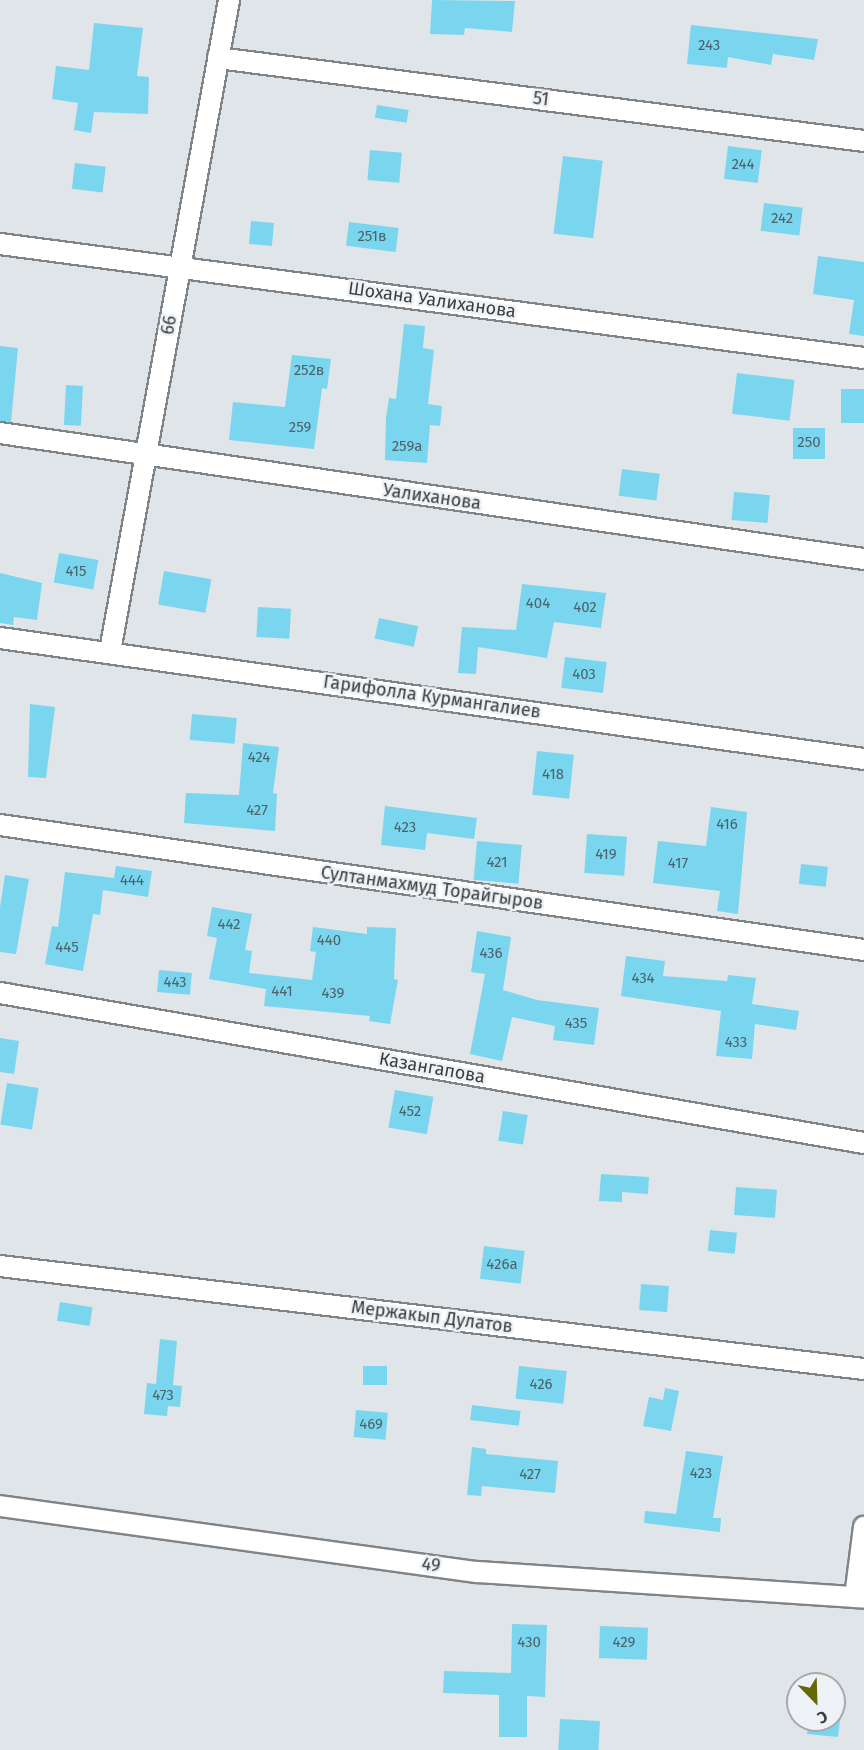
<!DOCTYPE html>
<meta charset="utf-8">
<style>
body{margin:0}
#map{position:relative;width:864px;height:1750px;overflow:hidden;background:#e0e5e9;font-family:"Fira Sans",sans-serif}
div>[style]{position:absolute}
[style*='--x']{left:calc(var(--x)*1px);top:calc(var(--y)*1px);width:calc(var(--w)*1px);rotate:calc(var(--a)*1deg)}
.building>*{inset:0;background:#7ad6ee;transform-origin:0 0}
.roads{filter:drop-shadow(2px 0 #808487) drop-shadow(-2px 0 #808487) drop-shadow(0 2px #808487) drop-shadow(0 -2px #808487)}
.street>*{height:20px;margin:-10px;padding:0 10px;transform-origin:10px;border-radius:10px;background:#fff}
span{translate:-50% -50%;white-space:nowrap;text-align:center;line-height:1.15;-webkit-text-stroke:5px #eef2f6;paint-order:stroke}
.number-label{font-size:15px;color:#4b636a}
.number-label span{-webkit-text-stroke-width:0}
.street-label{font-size:18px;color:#3b3d3e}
.north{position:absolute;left:786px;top:1672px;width:60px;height:60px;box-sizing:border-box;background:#eef2f6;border:2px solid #a6aaac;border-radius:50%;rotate:157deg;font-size:16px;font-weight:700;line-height:24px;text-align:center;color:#3b3d3e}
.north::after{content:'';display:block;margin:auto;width:21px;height:27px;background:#646806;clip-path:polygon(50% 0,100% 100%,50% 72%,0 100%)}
</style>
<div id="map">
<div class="building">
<div style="clip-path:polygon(432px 0,515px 1px,512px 32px,465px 28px,464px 35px,430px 34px)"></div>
<div style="clip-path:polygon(94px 23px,143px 28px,137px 76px,149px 77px,148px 114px,94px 112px,91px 133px,74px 130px,78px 103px,52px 99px,56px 66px,89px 70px)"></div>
<div style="clip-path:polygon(691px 25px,818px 39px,814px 60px,773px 54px,771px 65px,728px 57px,727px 68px,687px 64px)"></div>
<div style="left:377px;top:105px;width:32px;height:13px;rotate:9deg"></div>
<div style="left:728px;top:146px;width:34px;height:33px;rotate:7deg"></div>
<div style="left:370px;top:150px;width:32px;height:30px;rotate:5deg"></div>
<div style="left:563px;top:156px;width:40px;height:78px;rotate:7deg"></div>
<div style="left:75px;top:163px;width:31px;height:26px;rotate:7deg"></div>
<div style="left:764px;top:203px;width:39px;height:28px;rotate:7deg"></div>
<div style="left:251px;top:221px;width:23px;height:23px;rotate:5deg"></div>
<div style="left:349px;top:222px;width:50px;height:24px;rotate:7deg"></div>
<div style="clip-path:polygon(818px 256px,864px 262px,864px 336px,849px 334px,854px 300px,813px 294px)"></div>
<div style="clip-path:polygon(404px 324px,425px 326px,423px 348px,434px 350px,428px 404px,442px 406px,440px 426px,430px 425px,427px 463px,385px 460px,386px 418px,389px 398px,396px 399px)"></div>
<div style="clip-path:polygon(0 346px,18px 348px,11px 422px,0 421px)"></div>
<div style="clip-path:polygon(292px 355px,331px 359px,327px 389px,322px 388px,314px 449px,229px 440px,233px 402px,285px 407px)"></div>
<div style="left:737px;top:373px;width:58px;height:41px;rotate:7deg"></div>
<div style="left:66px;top:385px;width:17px;height:40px;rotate:3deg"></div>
<div style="left:841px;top:389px;width:23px;height:34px"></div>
<div style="left:793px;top:428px;width:32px;height:31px"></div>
<div style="left:622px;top:469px;width:38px;height:27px;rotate:7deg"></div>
<div style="left:734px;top:492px;width:36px;height:28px;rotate:5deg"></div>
<div style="left:59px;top:553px;width:40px;height:30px;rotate:10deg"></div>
<div style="left:164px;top:571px;width:48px;height:34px;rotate:10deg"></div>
<div style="clip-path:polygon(0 573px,42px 583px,37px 620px,14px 617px,13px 625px,0 623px)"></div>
<div style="clip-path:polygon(522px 584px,606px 593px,601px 628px,554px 622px,547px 658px,478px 647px,476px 674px,458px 673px,462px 627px,516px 630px)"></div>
<div style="left:258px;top:607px;width:33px;height:30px;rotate:3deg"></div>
<div style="left:379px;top:618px;width:40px;height:21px;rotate:12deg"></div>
<div style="left:565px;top:657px;width:42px;height:31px;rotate:7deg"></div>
<div style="clip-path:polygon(30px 704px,55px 707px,46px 778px,28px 777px)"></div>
<div style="left:192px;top:714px;width:45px;height:26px;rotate:5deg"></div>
<div style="clip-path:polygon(243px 743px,279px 747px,273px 793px,277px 794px,275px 831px,184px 823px,186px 793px,239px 795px)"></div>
<div style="left:537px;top:751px;width:37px;height:44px;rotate:6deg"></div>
<div style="clip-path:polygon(385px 806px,477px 818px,474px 839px,427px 833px,425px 850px,381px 845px)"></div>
<div style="clip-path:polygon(711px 807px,747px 812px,738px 914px,717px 911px,720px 891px,653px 883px,658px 841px,706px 846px)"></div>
<div style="left:587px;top:834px;width:40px;height:39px;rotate:4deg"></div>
<div style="left:477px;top:841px;width:45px;height:39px;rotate:5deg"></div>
<div style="left:801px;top:864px;width:27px;height:20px;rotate:6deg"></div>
<div style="clip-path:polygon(116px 866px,152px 871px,148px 897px,103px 890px,100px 915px,93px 914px,83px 971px,45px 964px,52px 926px,58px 927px,65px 872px,114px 878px)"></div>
<div style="clip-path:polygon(5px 875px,29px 879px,16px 954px,0 952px,0 907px)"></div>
<div style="clip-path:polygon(212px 907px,252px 914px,245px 950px,252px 951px,249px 973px,312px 980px,316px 952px,310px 951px,313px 927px,367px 934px,367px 927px,396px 928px,394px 979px,398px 980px,390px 1024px,369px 1021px,370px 1016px,264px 1006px,266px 989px,209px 979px,217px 938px,207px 936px)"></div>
<div style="clip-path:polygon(477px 931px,511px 937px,503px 990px,537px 1000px,599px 1008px,594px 1045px,553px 1040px,555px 1026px,512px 1017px,502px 1061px,470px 1054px,485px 974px,471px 972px)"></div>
<div style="clip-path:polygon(626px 956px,665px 961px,663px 976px,727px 981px,728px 975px,756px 978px,752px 1004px,799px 1011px,796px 1030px,755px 1024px,752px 1059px,716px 1056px,721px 1011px,621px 996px)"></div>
<div style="left:159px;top:970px;width:33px;height:22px;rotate:5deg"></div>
<div style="clip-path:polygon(0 1038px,19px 1041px,14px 1074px,0 1072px)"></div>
<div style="left:7px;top:1083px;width:32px;height:42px;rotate:9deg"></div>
<div style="left:395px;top:1090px;width:39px;height:38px;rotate:10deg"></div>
<div style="left:503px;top:1111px;width:25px;height:30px;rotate:9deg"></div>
<div style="clip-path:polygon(601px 1174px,649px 1177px,648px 1194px,622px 1192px,622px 1202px,599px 1201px)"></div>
<div style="left:736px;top:1187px;width:41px;height:28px;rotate:4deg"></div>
<div style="left:710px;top:1230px;width:27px;height:21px;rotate:6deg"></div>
<div style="left:484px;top:1246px;width:41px;height:33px;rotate:7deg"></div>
<div style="left:641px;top:1284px;width:28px;height:26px;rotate:4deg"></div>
<div style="left:60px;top:1302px;width:33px;height:19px;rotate:9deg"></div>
<div style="clip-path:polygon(160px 1339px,177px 1341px,173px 1385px,182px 1386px,180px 1407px,168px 1406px,167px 1416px,144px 1414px,147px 1383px,156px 1384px)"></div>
<div style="left:363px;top:1366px;width:24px;height:19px"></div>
<div style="left:519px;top:1366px;width:48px;height:33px;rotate:6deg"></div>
<div style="clip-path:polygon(665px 1388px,679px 1391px,671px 1431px,643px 1426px,649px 1397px,663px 1400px)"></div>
<div style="left:472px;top:1405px;width:49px;height:15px;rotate:7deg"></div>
<div style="left:356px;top:1410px;width:32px;height:27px;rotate:5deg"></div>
<div style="clip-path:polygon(472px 1447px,486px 1449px,486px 1454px,558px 1461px,555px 1493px,482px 1486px,481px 1496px,467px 1495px)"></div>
<div style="clip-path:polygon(686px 1451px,723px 1456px,713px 1518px,721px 1518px,720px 1532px,644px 1523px,645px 1511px,676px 1514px)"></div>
<div style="clip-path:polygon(512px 1624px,547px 1625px,545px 1697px,527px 1696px,527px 1737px,499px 1737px,499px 1695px,443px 1693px,444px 1671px,511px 1673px)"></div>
<div style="left:600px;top:1626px;width:48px;height:32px;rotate:2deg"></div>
<div style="left:560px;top:1719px;width:40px;height:31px;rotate:3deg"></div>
<div style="clip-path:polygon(809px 1720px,840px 1720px,838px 1737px,807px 1734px)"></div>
</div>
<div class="roads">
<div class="street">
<div style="--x:218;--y:58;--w:651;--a:7.32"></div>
<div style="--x:0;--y:244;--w:871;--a:7.52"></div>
<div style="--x:0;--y:433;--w:873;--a:8.3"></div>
<div style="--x:0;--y:638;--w:872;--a:7.97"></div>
<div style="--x:110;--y:651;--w:662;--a:-79.64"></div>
<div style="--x:0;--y:825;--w:873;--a:8.23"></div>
<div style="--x:0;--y:993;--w:877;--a:9.85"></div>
<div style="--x:0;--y:1266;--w:870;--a:6.8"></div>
<div style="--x:0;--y:1506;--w:482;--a:7.9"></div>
<div style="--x:477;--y:1572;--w:388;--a:3.8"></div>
<div style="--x:855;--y:1597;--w:71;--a:-82.7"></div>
</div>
</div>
<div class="number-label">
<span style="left:709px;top:46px">243</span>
<span style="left:743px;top:165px">244</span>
<span style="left:782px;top:219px">242</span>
<span style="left:372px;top:237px">251в</span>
<span style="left:309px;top:371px">252в</span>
<span style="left:300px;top:428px">259</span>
<span style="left:809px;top:443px">250</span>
<span style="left:407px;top:447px">259а</span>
<span style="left:76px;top:572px">415</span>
<span style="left:538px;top:604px">404</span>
<span style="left:585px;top:608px">402</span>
<span style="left:584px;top:675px">403</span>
<span style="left:259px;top:758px">424</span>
<span style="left:553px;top:775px">418</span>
<span style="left:257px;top:811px">427</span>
<span style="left:727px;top:825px">416</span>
<span style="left:405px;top:828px">423</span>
<span style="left:606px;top:855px">419</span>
<span style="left:497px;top:863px">421</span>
<span style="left:678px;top:864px">417</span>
<span style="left:132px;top:881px">444</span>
<span style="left:229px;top:925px">442</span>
<span style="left:329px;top:941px">440</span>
<span style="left:67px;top:948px">445</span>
<span style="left:491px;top:954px">436</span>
<span style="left:643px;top:979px">434</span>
<span style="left:175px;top:983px">443</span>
<span style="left:282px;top:992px">441</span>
<span style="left:333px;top:994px">439</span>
<span style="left:576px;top:1024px">435</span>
<span style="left:736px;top:1043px">433</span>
<span style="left:410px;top:1112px">452</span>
<span style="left:502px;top:1265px">426а</span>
<span style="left:541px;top:1385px">426</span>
<span style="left:163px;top:1396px">473</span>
<span style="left:371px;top:1425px">469</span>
<span style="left:701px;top:1474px">423</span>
<span style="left:530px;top:1475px">427</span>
<span style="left:529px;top:1643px">430</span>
<span style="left:624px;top:1643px">429</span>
</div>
<div class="street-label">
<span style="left:541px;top:99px;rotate:7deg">51</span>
<span style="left:432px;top:300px;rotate:8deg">Шохана Уалиханова</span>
<span style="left:169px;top:325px;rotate:-79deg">66</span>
<span style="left:432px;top:497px;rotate:8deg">Уалиханова</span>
<span style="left:432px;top:697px;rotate:8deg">Гарифолла Курмангалиев</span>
<span style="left:432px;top:888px;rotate:8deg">Султанмахмуд Торайгыров</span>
<span style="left:432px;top:1068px;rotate:10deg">Казангапова</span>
<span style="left:432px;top:1317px;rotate:7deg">Мержакып Дулатов</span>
<span style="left:431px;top:1565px;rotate:8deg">49</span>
</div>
<div class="north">С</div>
</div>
